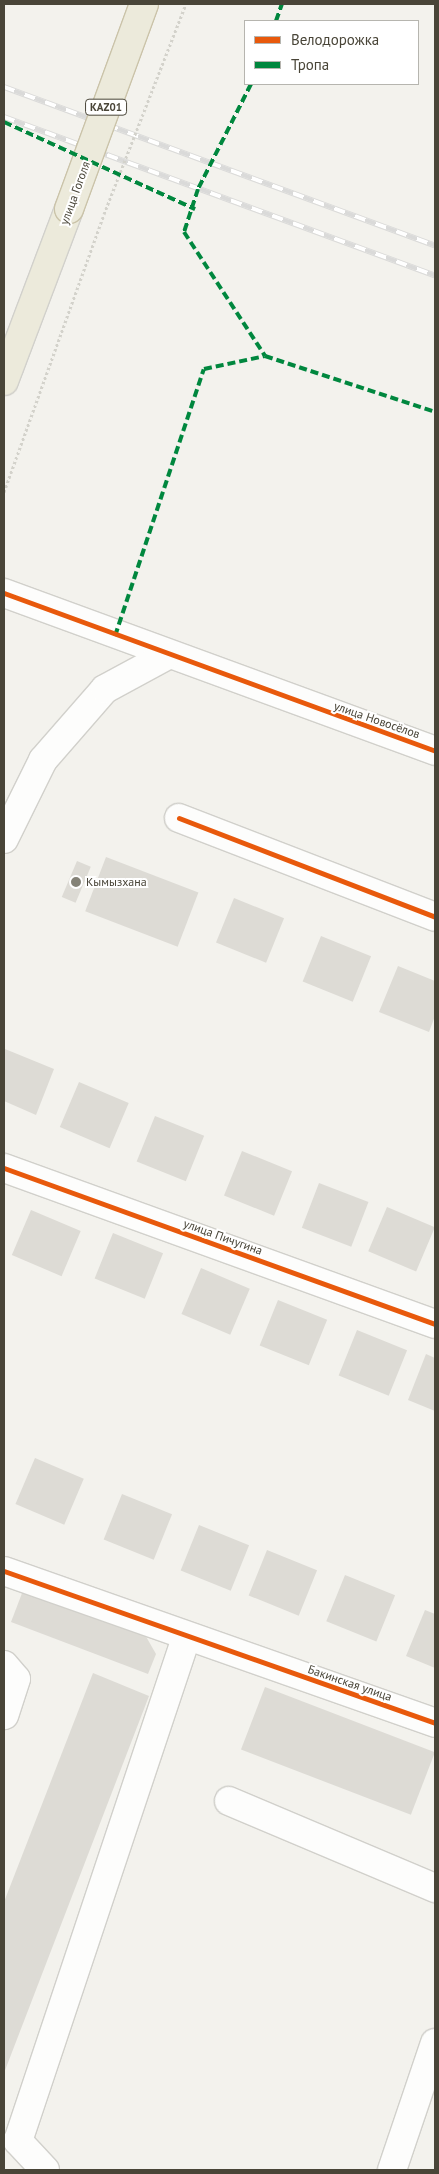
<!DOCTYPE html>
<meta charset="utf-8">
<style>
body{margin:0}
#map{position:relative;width:439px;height:2174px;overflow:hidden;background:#f3f2ed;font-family:"PT Sans",sans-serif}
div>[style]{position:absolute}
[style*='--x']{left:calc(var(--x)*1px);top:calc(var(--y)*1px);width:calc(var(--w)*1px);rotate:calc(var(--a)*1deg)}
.building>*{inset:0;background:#dddbd5;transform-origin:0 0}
.path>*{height:3px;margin-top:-1.5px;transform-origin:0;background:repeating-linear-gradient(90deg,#d3d2cb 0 2.5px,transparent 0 5px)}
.roads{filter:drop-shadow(1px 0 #d1d0cb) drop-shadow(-1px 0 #d1d0cb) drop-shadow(0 1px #d1d0cb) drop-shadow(0 -1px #d1d0cb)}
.minor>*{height:28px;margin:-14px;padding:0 14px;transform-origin:14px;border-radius:14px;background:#fdfdfc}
.highway>*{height:28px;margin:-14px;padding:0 14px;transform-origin:14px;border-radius:14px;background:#eceadb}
.rail>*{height:5.5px;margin-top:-2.75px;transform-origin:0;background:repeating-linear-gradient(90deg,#fff 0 11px,#dadad9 0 22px);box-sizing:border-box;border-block:1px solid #dadad9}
.path-bridge>*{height:3px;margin-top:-1.5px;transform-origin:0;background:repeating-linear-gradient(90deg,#d3d2cb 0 2.5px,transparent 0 5px)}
.bridges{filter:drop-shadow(1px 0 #cac3a9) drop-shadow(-1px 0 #cac3a9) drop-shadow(0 1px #cac3a9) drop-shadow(0 -1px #cac3a9)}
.highway-bridge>*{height:28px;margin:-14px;padding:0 14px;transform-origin:14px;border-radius:14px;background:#eceadb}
.quiet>*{height:4px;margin-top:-2px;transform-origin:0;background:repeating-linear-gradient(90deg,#00873e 0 8px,transparent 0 12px)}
.cycleway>*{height:5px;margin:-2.5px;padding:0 2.5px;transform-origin:2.5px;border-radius:2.5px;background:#e8590c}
.dots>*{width:14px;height:14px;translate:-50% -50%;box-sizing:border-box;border:2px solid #fff;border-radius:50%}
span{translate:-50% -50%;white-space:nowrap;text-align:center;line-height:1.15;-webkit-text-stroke:4px #fff;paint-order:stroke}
.shield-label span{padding:1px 4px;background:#fff;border:1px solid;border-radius:4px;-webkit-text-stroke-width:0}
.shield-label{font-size:11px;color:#494538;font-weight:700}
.street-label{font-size:12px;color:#494538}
.poi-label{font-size:12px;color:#494538}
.left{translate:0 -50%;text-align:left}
.frame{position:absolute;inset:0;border:5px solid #494538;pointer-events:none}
.legend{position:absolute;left:244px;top:20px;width:175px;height:65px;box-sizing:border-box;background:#fff;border:1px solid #b6b5af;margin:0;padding:6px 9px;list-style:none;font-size:15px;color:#494538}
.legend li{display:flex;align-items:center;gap:10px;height:25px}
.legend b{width:25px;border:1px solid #b6b5af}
</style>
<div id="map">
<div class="building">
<div style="left:106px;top:857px;width:99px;height:58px;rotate:21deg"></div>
<div style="left:77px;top:861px;width:15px;height:39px;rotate:23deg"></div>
<div style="left:234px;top:898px;width:54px;height:48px;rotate:22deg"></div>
<div style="left:321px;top:936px;width:54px;height:49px;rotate:22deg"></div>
<div style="clip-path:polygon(398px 966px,435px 981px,435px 1016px,429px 1032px,379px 1012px)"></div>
<div style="clip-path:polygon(5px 1049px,54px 1069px,36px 1115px,4px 1101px)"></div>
<div style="left:79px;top:1082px;width:54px;height:49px;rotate:23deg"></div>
<div style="left:155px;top:1116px;width:53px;height:49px;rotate:22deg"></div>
<div style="left:242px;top:1151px;width:54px;height:48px;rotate:22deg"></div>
<div style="left:319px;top:1183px;width:53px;height:48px;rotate:21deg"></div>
<div style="left:387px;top:1207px;width:52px;height:48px;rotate:23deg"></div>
<div style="left:31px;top:1210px;width:54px;height:49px;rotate:23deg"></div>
<div style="left:113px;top:1233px;width:54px;height:49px;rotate:22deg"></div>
<div style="left:201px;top:1268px;width:53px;height:50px;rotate:23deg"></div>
<div style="left:278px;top:1300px;width:53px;height:49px;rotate:22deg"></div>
<div style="left:357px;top:1330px;width:54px;height:49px;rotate:22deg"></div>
<div style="clip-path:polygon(426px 1354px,435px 1358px,435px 1411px,408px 1400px)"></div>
<div style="left:35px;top:1458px;width:53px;height:50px;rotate:23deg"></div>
<div style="left:122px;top:1494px;width:54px;height:49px;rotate:22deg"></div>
<div style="left:199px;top:1525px;width:54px;height:49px;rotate:22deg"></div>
<div style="left:267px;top:1550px;width:54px;height:49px;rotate:22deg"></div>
<div style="left:345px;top:1575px;width:54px;height:50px;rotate:22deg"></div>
<div style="clip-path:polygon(24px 1588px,144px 1633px,156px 1654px,148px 1674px,11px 1622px)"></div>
<div style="clip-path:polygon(425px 1610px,435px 1614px,435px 1668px,406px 1656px)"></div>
<div style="clip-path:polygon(93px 1673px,149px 1696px,4px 2073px,4px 1902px)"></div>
<div style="left:265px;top:1687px;width:182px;height:67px;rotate:21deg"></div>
</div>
<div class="path">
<div style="--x:4;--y:492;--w:295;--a:-70.2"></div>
</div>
<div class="roads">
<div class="minor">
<div style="--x:4;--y:593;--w:459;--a:20.1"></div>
<div style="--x:179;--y:818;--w:274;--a:21.1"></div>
<div style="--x:4;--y:839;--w:88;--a:-63.7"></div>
<div style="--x:43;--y:760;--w:94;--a:-48.9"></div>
<div style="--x:105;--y:689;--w:69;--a:-28.4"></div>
<div style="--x:4;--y:1168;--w:458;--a:19.9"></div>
<div style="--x:4;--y:1571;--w:457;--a:19.4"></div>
<div style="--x:4;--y:1665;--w:18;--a:49"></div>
<div style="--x:16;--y:1679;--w:38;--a:108"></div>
<div style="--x:229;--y:1801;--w:224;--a:22.9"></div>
<div style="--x:45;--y:2170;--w:40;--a:-133"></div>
<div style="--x:18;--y:2141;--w:530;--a:-71.53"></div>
<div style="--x:392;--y:2170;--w:134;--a:-71.3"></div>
</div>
<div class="highway">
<div style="--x:4;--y:381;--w:184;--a:-69.3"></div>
</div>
</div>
<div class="rail">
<div style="--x:4;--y:87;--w:459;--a:20.2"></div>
<div style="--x:4;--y:117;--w:459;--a:20.2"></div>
</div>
<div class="path-bridge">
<div style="--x:104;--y:214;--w:225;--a:-68.7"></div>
</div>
<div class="bridges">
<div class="highway-bridge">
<div style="--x:69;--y:209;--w:218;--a:-69.9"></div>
</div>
</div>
<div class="quiet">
<div style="--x:276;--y:21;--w:18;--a:-71"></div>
<div style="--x:251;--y:84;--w:118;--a:116.8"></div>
<div style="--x:198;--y:189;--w:45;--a:108"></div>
<div style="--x:184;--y:232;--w:148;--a:56.8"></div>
<div style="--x:265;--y:356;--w:179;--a:18.2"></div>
<div style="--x:4;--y:122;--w:210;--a:24.5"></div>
<div style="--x:115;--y:636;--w:281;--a:-71.6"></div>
<div style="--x:204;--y:369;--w:62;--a:-12"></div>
</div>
<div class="cycleway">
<div style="--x:4;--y:593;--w:459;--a:20.1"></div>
<div style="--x:179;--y:818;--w:274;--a:21.1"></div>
<div style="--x:4;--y:1168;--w:458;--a:19.9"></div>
<div style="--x:4;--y:1571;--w:457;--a:19.4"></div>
</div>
<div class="dots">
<div style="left:76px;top:882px;background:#848277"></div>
</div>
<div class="shield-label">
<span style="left:106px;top:107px">KАZ01</span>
</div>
<div class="street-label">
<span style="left:75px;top:193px;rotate:-70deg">улица Гоголя</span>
<span style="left:377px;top:720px;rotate:19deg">улица Новосёлов</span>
<span style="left:223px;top:1237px;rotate:20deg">улица Пичугина</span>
<span style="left:350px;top:1683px;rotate:19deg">Бакинская улица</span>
</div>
<div class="poi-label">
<span class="left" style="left:86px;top:882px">Кымызхана</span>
</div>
<div class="frame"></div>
<ul class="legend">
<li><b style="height:6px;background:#e8590c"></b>Велодорожка</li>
<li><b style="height:6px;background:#00873e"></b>Тропа</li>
</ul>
</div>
